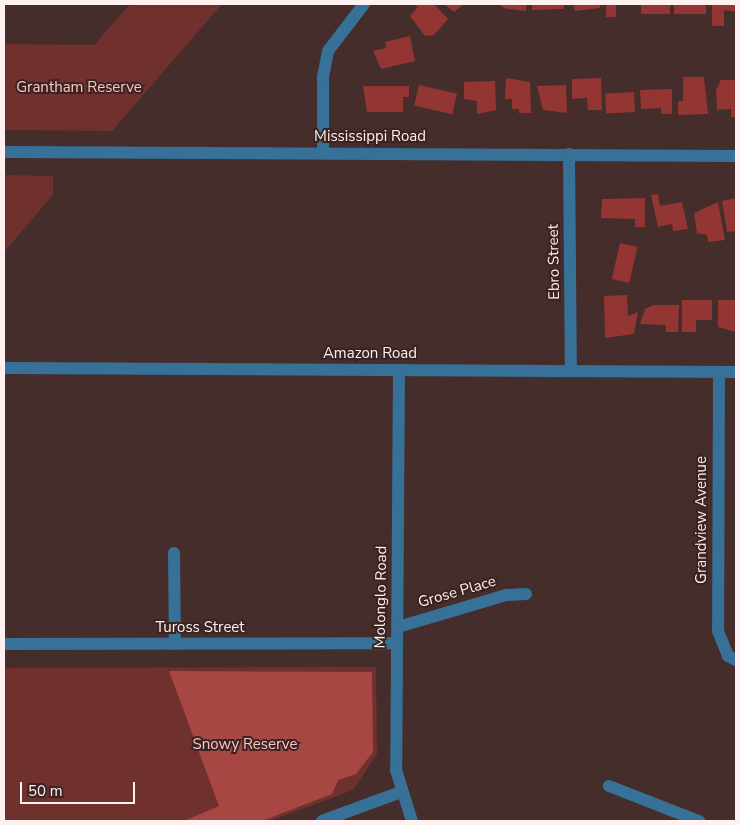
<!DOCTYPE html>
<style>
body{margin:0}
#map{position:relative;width:740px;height:825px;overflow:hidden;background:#452d2b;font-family:"Nunito Sans",sans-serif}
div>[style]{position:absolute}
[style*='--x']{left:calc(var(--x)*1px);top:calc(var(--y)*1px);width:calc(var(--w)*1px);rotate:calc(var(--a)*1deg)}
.green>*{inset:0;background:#70302e}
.forest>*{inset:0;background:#a74744}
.building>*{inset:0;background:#933533;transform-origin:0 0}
.minor>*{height:12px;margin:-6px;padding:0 6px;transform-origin:6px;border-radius:6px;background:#387197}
span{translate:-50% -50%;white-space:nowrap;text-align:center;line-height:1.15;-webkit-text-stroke:4px #3a2321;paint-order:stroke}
.park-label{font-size:15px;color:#fdc6c1}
.street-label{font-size:15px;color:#fef1f0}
.frame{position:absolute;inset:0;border:5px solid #fef1f0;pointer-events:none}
.scale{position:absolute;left:20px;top:782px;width:115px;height:22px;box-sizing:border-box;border:2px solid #fef1f0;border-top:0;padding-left:6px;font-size:15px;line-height:18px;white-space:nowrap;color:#fef1f0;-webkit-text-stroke:4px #3a2321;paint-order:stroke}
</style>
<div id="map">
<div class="green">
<div style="clip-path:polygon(130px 4px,222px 4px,112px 131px,4px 130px,4px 44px,94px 45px)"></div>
<div style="clip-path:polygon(4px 175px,53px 176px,53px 195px,4px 252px)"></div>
<div style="clip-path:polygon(376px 667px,377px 754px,353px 790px,270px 821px,4px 821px,4px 668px)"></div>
</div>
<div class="forest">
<div style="clip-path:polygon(169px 671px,372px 672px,373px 752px,356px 774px,338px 780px,332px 794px,262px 821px,184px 821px,219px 806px)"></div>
</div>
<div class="building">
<div style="clip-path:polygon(414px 4px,434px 4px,448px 19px,434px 35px,425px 36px,410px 16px,418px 7px)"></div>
<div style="clip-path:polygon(444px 4px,464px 4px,454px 12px)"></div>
<div style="clip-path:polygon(497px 4px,526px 4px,526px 11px,507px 9px)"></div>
<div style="clip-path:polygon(532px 4px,564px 4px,564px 9px,532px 10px)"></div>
<div style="clip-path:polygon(573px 4px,600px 4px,600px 8px,575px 11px)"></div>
<div style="left:606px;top:4px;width:10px;height:13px"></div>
<div style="left:641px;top:4px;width:29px;height:10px"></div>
<div style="left:674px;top:4px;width:32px;height:10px"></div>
<div style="clip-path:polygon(712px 4px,736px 4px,736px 12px,724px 10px,724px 26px,712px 26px)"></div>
<div style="clip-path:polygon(410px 36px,415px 61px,381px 69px,373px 51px,386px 48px,385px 42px)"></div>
<div style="clip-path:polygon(683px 77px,704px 77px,708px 114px,678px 115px,678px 101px,683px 101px)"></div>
<div style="clip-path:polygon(506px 78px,530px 82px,531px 113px,519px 113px,519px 109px,512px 109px,512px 99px,505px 99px)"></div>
<div style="clip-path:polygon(601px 78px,602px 110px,588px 110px,587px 98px,572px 99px,572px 79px)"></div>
<div style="clip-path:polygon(721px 80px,736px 80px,736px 117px,731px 117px,731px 109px,717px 110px,716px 90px)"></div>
<div style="clip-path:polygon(495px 81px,496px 110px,477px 114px,477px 101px,464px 99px,464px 82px)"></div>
<div style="left:419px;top:85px;width:39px;height:21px;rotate:13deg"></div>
<div style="clip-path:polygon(566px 85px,567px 113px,543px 110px,537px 86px)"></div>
<div style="clip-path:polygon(363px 86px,409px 86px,409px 97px,403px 97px,403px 112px,367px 112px)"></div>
<div style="clip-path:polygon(672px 89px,672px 114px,661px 114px,661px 108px,641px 109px,640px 90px)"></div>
<div style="left:634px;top:92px;width:20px;height:29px;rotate:87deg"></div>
<div style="clip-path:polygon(658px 194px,660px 206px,682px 202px,688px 229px,673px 231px,672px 224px,658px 227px,651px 195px)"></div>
<div style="clip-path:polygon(645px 198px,645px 227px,635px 227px,635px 219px,601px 218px,602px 199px)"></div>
<div style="clip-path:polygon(736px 198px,736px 231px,727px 232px,722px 201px)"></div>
<div style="clip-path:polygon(718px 202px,725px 240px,708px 242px,707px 235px,697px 233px,694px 213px)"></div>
<div style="left:620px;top:243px;width:18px;height:37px;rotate:13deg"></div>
<div style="clip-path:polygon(627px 295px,628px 316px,638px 312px,634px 334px,605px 338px,604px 296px)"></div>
<div style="clip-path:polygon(682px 300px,712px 300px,712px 320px,696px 320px,696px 332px,682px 332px)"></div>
<div style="clip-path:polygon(718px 300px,736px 300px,736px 332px,718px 327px)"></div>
<div style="clip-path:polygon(653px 305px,679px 305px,678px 332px,666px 332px,666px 325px,640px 324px,645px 309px)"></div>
</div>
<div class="minor">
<div style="--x:4;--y:152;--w:732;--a:0.31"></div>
<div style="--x:323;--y:152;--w:75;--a:-90"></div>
<div style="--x:323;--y:77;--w:26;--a:-79"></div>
<div style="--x:328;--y:51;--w:59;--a:-52.5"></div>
<div style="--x:569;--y:154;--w:215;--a:89.5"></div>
<div style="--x:4;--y:368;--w:732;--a:0.31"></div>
<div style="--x:399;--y:370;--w:400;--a:90.4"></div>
<div style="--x:396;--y:770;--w:53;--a:72.6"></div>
<div style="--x:719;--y:372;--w:259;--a:90.2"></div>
<div style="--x:718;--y:631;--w:27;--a:68"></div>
<div style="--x:728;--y:656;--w:9;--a:27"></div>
<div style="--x:174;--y:553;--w:91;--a:89.4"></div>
<div style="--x:398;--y:627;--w:113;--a:-16.5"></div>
<div style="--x:506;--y:595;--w:20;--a:-3"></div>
<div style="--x:4;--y:644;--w:393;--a:-0.1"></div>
<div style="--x:609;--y:786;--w:97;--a:21.3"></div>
<div style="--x:322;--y:821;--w:84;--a:-20.2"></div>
</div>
<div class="park-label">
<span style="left:79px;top:88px">Grantham Reserve</span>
<span style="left:245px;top:745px">Snowy Reserve</span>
</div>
<div class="street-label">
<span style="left:370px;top:137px">Mississippi Road</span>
<span style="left:554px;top:262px;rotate:-91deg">Ebro Street</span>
<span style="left:370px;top:354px">Amazon Road</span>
<span style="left:702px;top:520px;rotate:-90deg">Grandview Avenue</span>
<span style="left:457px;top:592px;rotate:-16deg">Grose Place</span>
<span style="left:381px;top:597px;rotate:-89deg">Molonglo Road</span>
<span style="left:200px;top:628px">Tuross Street</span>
</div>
<div class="frame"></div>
<div class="scale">50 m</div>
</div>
